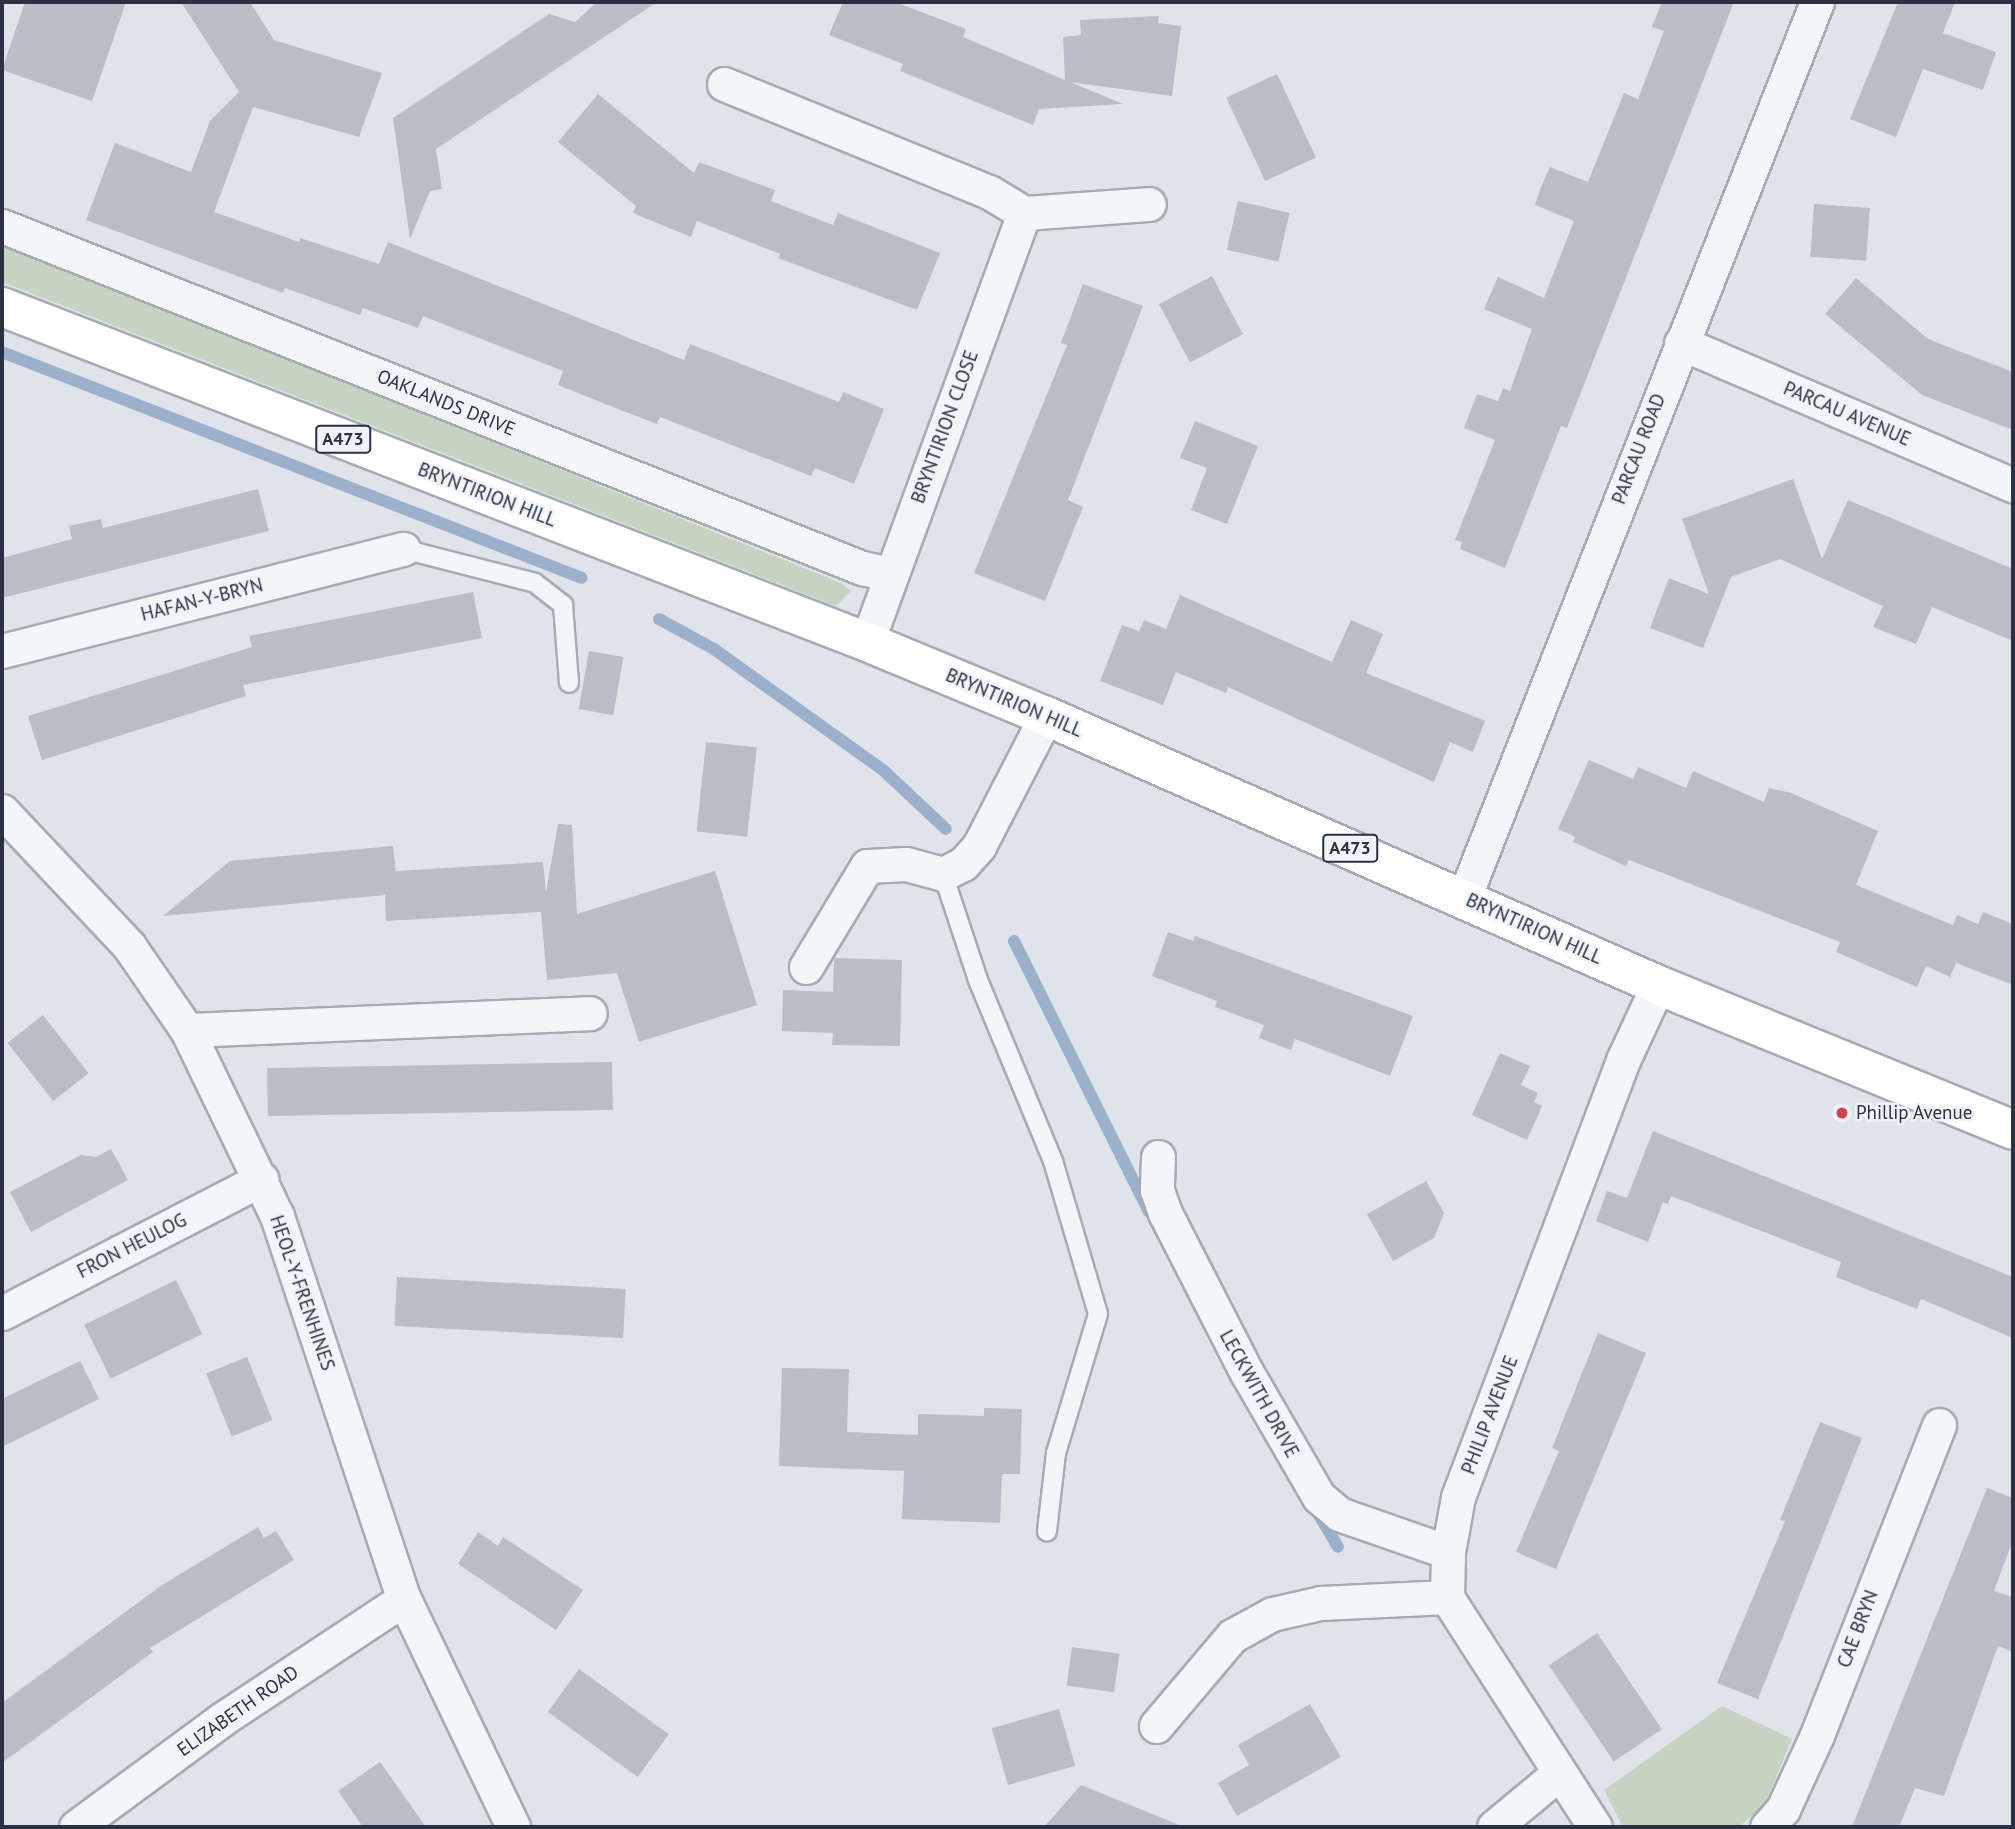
<!DOCTYPE html>
<style>
body{margin:0}
#map{position:relative;width:2015px;height:1829px;overflow:hidden;background:#e0e4ea;font-family:"PT Sans",sans-serif}
div>[style]{position:absolute}
[style*='--x']{left:calc(var(--x)*1px);top:calc(var(--y)*1px);width:calc(var(--w)*1px);rotate:calc(var(--a)*1deg)}
.green>*{inset:0;background:#c5d4c1}
.stream>*{height:12px;margin:-6px;padding:0 6px;transform-origin:6px;border-radius:6px;background:#9bb0ca}
.building>*{inset:0;background:#b8bdc7;transform-origin:0 0}
.roads{filter:drop-shadow(2px 0 #a5abb4) drop-shadow(-2px 0 #a5abb4) drop-shadow(0 2px #a5abb4) drop-shadow(0 -2px #a5abb4)}
.lane>*{height:18px;margin:-9px;padding:0 9px;transform-origin:9px;border-radius:9px;background:#f3f5f8}
.street>*{height:33px;margin:-16.5px;padding:0 16.5px;transform-origin:16.5px;border-radius:16.5px;background:#f3f5f8}
.primary>*{height:38px;margin:-19px;padding:0 19px;transform-origin:19px;border-radius:19px;background:#fff}
.dots>*{width:19px;height:19px;translate:-50% -50%;box-sizing:border-box;border:4px solid #f0f3f7;border-radius:50%}
span{translate:-50% -50%;white-space:nowrap;text-align:center;line-height:1.15;-webkit-text-stroke:5px #f0f3f7;paint-order:stroke}
.shield-label span{padding:2px 5px;background:#f0f3f7;border:2px solid;border-radius:5px;-webkit-text-stroke-width:0}
.shield-label{font-size:18px;color:#293142;font-weight:700}
.street-label{font-size:19px;color:#293142}
.poi-label{font-size:19px;color:#293142}
.left{translate:0 -50%;text-align:left}
.frame{position:absolute;inset:0;border:4px solid #293142;pointer-events:none}
</style>
<div id="map">
<div class="green">
<div style="clip-path:polygon(2px 244px,841px 583px,851px 591px,836px 606px,2px 282px)"></div>
<div style="clip-path:polygon(1722px 1706px,1792px 1739px,1765px 1804px,1739px 1827px,1623px 1827px,1604px 1790px)"></div>
</div>
<div class="stream">
<div style="--x:2;--y:352;--w:622;--a:21.29"></div>
<div style="--x:659;--y:619;--w:63;--a:28.6"></div>
<div style="--x:714;--y:649;--w:208;--a:35.6"></div>
<div style="--x:883;--y:770;--w:86;--a:43.1"></div>
<div style="--x:1014;--y:941;--w:303;--a:63.5"></div>
<div style="--x:1315;--y:1508;--w:45;--a:59.5"></div>
</div>
<div class="building">
<div style="clip-path:polygon(25px 2px,126px 2px,92px 101px,2px 70px)"></div>
<div style="clip-path:polygon(181px 2px,250px 2px,274px 40px,382px 73px,359px 137px,253px 107px,214px 212px,299px 242px,300px 238px,379px 264px,388px 242px,684px 360px,690px 344px,839px 402px,843px 392px,884px 409px,854px 484px,815px 468px,811px 476px,660px 417px,657px 424px,613px 407px,558px 385px,563px 371px,423px 316px,418px 328px,363px 308px,360px 315px,285px 288px,283px 293px,86px 220px,115px 143px,191px 172px,210px 121px,239px 92px)"></div>
<div style="clip-path:polygon(597px 2px,657px 2px,436px 149px,442px 189px,430px 191px,410px 239px,393px 118px,549px 14px,575px 22px)"></div>
<div style="clip-path:polygon(843px 2px,895px 2px,966px 29px,963px 37px,1065px 80px,1063px 37px,1081px 35px,1080px 20px,1159px 16px,1158px 23px,1181px 26px,1172px 96px,1070px 82px,1123px 104px,1039px 109px,1033px 125px,900px 71px,903px 64px,829px 35px)"></div>
<div style="clip-path:polygon(1662px 2px,1734px 2px,1567px 428px,1561px 426px,1505px 568px,1460px 549px,1462px 542px,1455px 540px,1495px 440px,1464px 428px,1477px 394px,1498px 401px,1503px 388px,1510px 391px,1532px 329px,1484px 309px,1498px 277px,1544px 298px,1574px 221px,1535px 205px,1541px 187px,1550px 167px,1588px 182px,1624px 93px,1638px 99px,1664px 31px,1652px 27px)"></div>
<div style="clip-path:polygon(1898px 2px,1955px 2px,1943px 33px,1996px 52px,1983px 90px,1923px 69px,1896px 137px,1850px 119px)"></div>
<div style="left:1277px;top:74px;width:92px;height:56px;rotate:65deg"></div>
<div style="clip-path:polygon(598px 94px,694px 173px,699px 162px,775px 190px,771px 201px,833px 225px,838px 213px,940px 253px,917px 310px,778px 258px,780px 254px,697px 221px,691px 237px,633px 213px,636px 206px,558px 142px)"></div>
<div style="left:1238px;top:201px;width:53px;height:50px;rotate:13deg"></div>
<div style="left:1814px;top:204px;width:56px;height:53px;rotate:4deg"></div>
<div style="left:1212px;top:276px;width:66px;height:60px;rotate:62deg"></div>
<div style="clip-path:polygon(1856px 278px,1928px 339px,2013px 372px,2013px 430px,1922px 395px,1825px 314px)"></div>
<div style="clip-path:polygon(1083px 284px,1143px 306px,1068px 500px,1083px 507px,1045px 601px,974px 573px,1067px 345px,1061px 343px)"></div>
<div style="clip-path:polygon(1195px 421px,1258px 446px,1227px 524px,1191px 510px,1207px 468px,1180px 458px)"></div>
<div style="clip-path:polygon(1793px 479px,1822px 559px,1848px 500px,2013px 569px,2013px 641px,1932px 607px,1916px 644px,1873px 627px,1883px 606px,1780px 559px,1731px 577px,1703px 648px,1650px 628px,1669px 578px,1709px 594px,1682px 519px)"></div>
<div style="clip-path:polygon(258px 489px,269px 531px,2px 598px,2px 558px,72px 539px,69px 526px,101px 519px,103px 528px)"></div>
<div style="clip-path:polygon(473px 592px,482px 638px,243px 685px,246px 696px,42px 760px,28px 716px,252px 647px,249px 636px)"></div>
<div style="clip-path:polygon(1180px 595px,1332px 662px,1351px 620px,1383px 634px,1366px 673px,1485px 721px,1473px 752px,1450px 742px,1434px 782px,1228px 687px,1226px 693px,1176px 672px,1163px 705px,1100px 681px,1122px 625px,1139px 631px,1144px 620px,1166px 629px)"></div>
<div style="left:589px;top:651px;width:35px;height:59px;rotate:10deg"></div>
<div style="left:706px;top:742px;width:51px;height:90px;rotate:6deg"></div>
<div style="clip-path:polygon(1589px 760px,1633px 779px,1638px 767px,1686px 788px,1693px 771px,1764px 802px,1769px 788px,1791px 793px,1878px 831px,1856px 885px,1953px 925px,1957px 915px,1978px 924px,1983px 912px,2013px 924px,2013px 985px,1956px 963px,1950px 977px,1926px 966px,1917px 987px,1836px 952px,1840px 942px,1629px 860px,1626px 866px,1573px 842px,1575px 837px,1558px 829px)"></div>
<div style="clip-path:polygon(558px 824px,572px 825px,577px 914px,715px 871px,757px 1005px,639px 1042px,617px 973px,547px 980px,541px 912px,386px 921px,385px 895px,163px 916px,230px 861px,393px 846px,396px 871px,543px 862px,546px 892px)"></div>
<div style="clip-path:polygon(1168px 932px,1193px 941px,1195px 936px,1413px 1016px,1390px 1076px,1295px 1039px,1291px 1050px,1259px 1038px,1264px 1025px,1215px 1007px,1217px 1001px,1152px 976px)"></div>
<div style="clip-path:polygon(834px 958px,902px 960px,900px 1046px,832px 1045px,833px 1033px,782px 1031px,783px 990px,833px 992px)"></div>
<div style="left:43px;top:1015px;width:74px;height:45px;rotate:52deg"></div>
<div style="clip-path:polygon(1500px 1053px,1530px 1066px,1521px 1085px,1538px 1093px,1534px 1102px,1542px 1106px,1527px 1140px,1472px 1115px)"></div>
<div style="left:612px;top:1062px;width:48px;height:345px;rotate:89deg"></div>
<div style="clip-path:polygon(1653px 1131px,2013px 1277px,2013px 1338px,1921px 1299px,1917px 1309px,1836px 1277px,1841px 1262px,1671px 1196px,1668px 1204px,1663px 1202px,1648px 1242px,1596px 1221px,1607px 1191px,1627px 1198px)"></div>
<div style="clip-path:polygon(111px 1149px,128px 1180px,31px 1232px,10px 1192px,81px 1155px,96px 1157px)"></div>
<div style="clip-path:polygon(1426px 1181px,1444px 1213px,1434px 1238px,1393px 1261px,1367px 1214px)"></div>
<div style="left:397px;top:1277px;width:229px;height:49px;rotate:3deg"></div>
<div style="left:176px;top:1280px;width:60px;height:102px;rotate:64deg"></div>
<div style="clip-path:polygon(1598px 1333px,1646px 1353px,1556px 1569px,1516px 1552px,1559px 1451px,1552px 1448px)"></div>
<div style="left:247px;top:1357px;width:68px;height:44px;rotate:68deg"></div>
<div style="clip-path:polygon(80px 1361px,99px 1399px,2px 1447px,2px 1399px)"></div>
<div style="clip-path:polygon(782px 1368px,849px 1369px,847px 1432px,918px 1435px,918px 1414px,984px 1416px,984px 1408px,1022px 1409px,1020px 1474px,1002px 1474px,1000px 1523px,902px 1519px,904px 1471px,779px 1466px)"></div>
<div style="clip-path:polygon(1820px 1422px,1862px 1438px,1758px 1699px,1717px 1683px,1785px 1521px,1780px 1520px)"></div>
<div style="clip-path:polygon(1987px 1488px,2013px 1498px,2013px 1540px,1994px 1591px,2013px 1597px,2013px 1652px,1998px 1646px,1944px 1796px,1915px 1788px,1899px 1827px,1852px 1827px)"></div>
<div style="clip-path:polygon(258px 1527px,264px 1538px,276px 1531px,294px 1560px,150px 1648px,153px 1652px,2px 1763px,2px 1703px,162px 1585px)"></div>
<div style="clip-path:polygon(478px 1532px,498px 1546px,503px 1537px,583px 1590px,556px 1630px,458px 1564px)"></div>
<div style="left:1597px;top:1633px;width:116px;height:58px;rotate:56deg"></div>
<div style="left:1072px;top:1647px;width:48px;height:39px;rotate:8deg"></div>
<div style="left:579px;top:1669px;width:111px;height:53px;rotate:36deg"></div>
<div style="clip-path:polygon(1310px 1704px,1341px 1757px,1237px 1816px,1218px 1783px,1249px 1765px,1238px 1745px)"></div>
<div style="left:1059px;top:1709px;width:59px;height:70px;rotate:74deg"></div>
<div style="clip-path:polygon(380px 1762px,426px 1827px,363px 1827px,338px 1791px)"></div>
<div style="clip-path:polygon(1081px 1785px,1182px 1826px,1181px 1827px,1044px 1827px)"></div>
</div>
<div class="roads">
<div class="lane">
<div style="--x:403;--y:549;--w:136;--a:14.4"></div>
<div style="--x:535;--y:583;--w:36;--a:38"></div>
<div style="--x:563;--y:605;--w:78;--a:85.6"></div>
<div style="--x:943;--y:874;--w:112;--a:71.7"></div>
<div style="--x:978;--y:980;--w:196;--a:67.5"></div>
<div style="--x:1053;--y:1161;--w:159;--a:73.6"></div>
<div style="--x:1098;--y:1314;--w:145;--a:106.8"></div>
<div style="--x:1056;--y:1453;--w:79;--a:96.6"></div>
</div>
<div class="street">
<div style="--x:724;--y:84;--w:286;--a:22.2"></div>
<div style="--x:989;--y:192;--w:41;--a:31"></div>
<div style="--x:2;--y:226;--w:926;--a:21.69"></div>
<div style="--x:862;--y:568;--w:30;--a:12"></div>
<div style="--x:1681;--y:343;--w:361;--a:23.2"></div>
<div style="--x:867;--y:642;--w:457;--a:-69.9"></div>
<div style="--x:1024;--y:213;--w:125;--a:-4.1"></div>
<div style="--x:2;--y:651;--w:414;--a:-14.3"></div>
<div style="--x:2;--y:811;--w:185;--a:46.7"></div>
<div style="--x:129;--y:946;--w:102;--a:55.4"></div>
<div style="--x:187;--y:1030;--w:207;--a:64.2"></div>
<div style="--x:277;--y:1216;--w:404;--a:71.7"></div>
<div style="--x:404;--y:1599;--w:253;--a:64.4"></div>
<div style="--x:1464;--y:898;--w:963;--a:-68.5"></div>
<div style="--x:806;--y:967;--w:118;--a:-58.9"></div>
<div style="--x:867;--y:866;--w:39;--a:-3"></div>
<div style="--x:906;--y:864;--w:38;--a:15"></div>
<div style="--x:943;--y:874;--w:22;--a:-27"></div>
<div style="--x:963;--y:864;--w:24;--a:-48"></div>
<div style="--x:979;--y:846;--w:146;--a:-62.7"></div>
<div style="--x:187;--y:1030;--w:403;--a:-2.4"></div>
<div style="--x:1158;--y:1157;--w:33;--a:92"></div>
<div style="--x:1157;--y:1190;--w:24;--a:71"></div>
<div style="--x:1165;--y:1213;--w:180;--a:62.9"></div>
<div style="--x:1247;--y:1373;--w:143;--a:59.9"></div>
<div style="--x:1319;--y:1497;--w:26;--a:40"></div>
<div style="--x:1339;--y:1514;--w:115;--a:19.2"></div>
<div style="--x:2;--y:1313;--w:292;--a:-27.3"></div>
<div style="--x:1156;--y:1726;--w:118;--a:-49.8"></div>
<div style="--x:1232;--y:1636;--w:46;--a:-28.8"></div>
<div style="--x:1272;--y:1614;--w:50;--a:-12.7"></div>
<div style="--x:1321;--y:1603;--w:126;--a:-2.7"></div>
<div style="--x:76;--y:1827;--w:180;--a:-36.4"></div>
<div style="--x:221;--y:1720;--w:219;--a:-33.5"></div>
<div style="--x:1494;--y:1827;--w:85;--a:-39.7"></div>
<div style="--x:1595;--y:1827;--w:274;--a:-122.8"></div>
<div style="--x:1447;--y:1597;--w:45;--a:-88.7"></div>
<div style="--x:1448;--y:1552;--w:56;--a:-79.7"></div>
<div style="--x:1458;--y:1497;--w:469;--a:-69.3"></div>
<div style="--x:1624;--y:1058;--w:81;--a:-65"></div>
<div style="--x:1767;--y:1827;--w:24;--a:-48"></div>
<div style="--x:1783;--y:1809;--w:81;--a:-65.3"></div>
<div style="--x:1817;--y:1735;--w:333;--a:-68.5"></div>
</div>
<div class="primary">
<div style="--x:2;--y:307;--w:928;--a:21.17"></div>
<div style="--x:867;--y:642;--w:194;--a:22.5"></div>
<div style="--x:1046;--y:716;--w:669;--a:23.73"></div>
<div style="--x:1658;--y:985;--w:383;--a:22.2"></div>
</div>
</div>
<div class="dots">
<div style="left:1842px;top:1113px;background:#d14353"></div>
</div>
<div class="shield-label">
<span style="left:343px;top:439px">A473</span>
<span style="left:1350px;top:848px">A473</span>
</div>
<div class="street-label">
<span style="left:446px;top:403px;rotate:22deg">OAKLANDS DRIVE</span>
<span style="left:1847px;top:414px;rotate:23deg">PARCAU AVENUE</span>
<span style="left:945px;top:427px;rotate:-70deg">BRYNTIRION CLOSE</span>
<span style="left:1639px;top:449px;rotate:-69deg">PARCAU ROAD</span>
<span style="left:487px;top:495px;rotate:21deg">BRYNTIRION HILL</span>
<span style="left:202px;top:600px;rotate:-14deg">HAFAN-Y-BRYN</span>
<span style="left:1014px;top:703px;rotate:23deg">BRYNTIRION HILL</span>
<span style="left:1534px;top:929px;rotate:24deg">BRYNTIRION HILL</span>
<span style="left:132px;top:1246px;rotate:-27deg">FRON HEULOG</span>
<span style="left:302px;top:1293px;rotate:71deg">HEOL-Y-FRENHINES</span>
<span style="left:1259px;top:1394px;rotate:61deg">LECKWITH DRIVE</span>
<span style="left:1490px;top:1415px;rotate:-69deg">PHILIP AVENUE</span>
<span style="left:1858px;top:1629px;rotate:-69deg">CAE BRYN</span>
<span style="left:238px;top:1711px;rotate:-35deg">ELIZABETH ROAD</span>
</div>
<div class="poi-label">
<span class="left" style="left:1856px;top:1113px">Phillip Avenue</span>
</div>
<div class="frame"></div>
</div>
